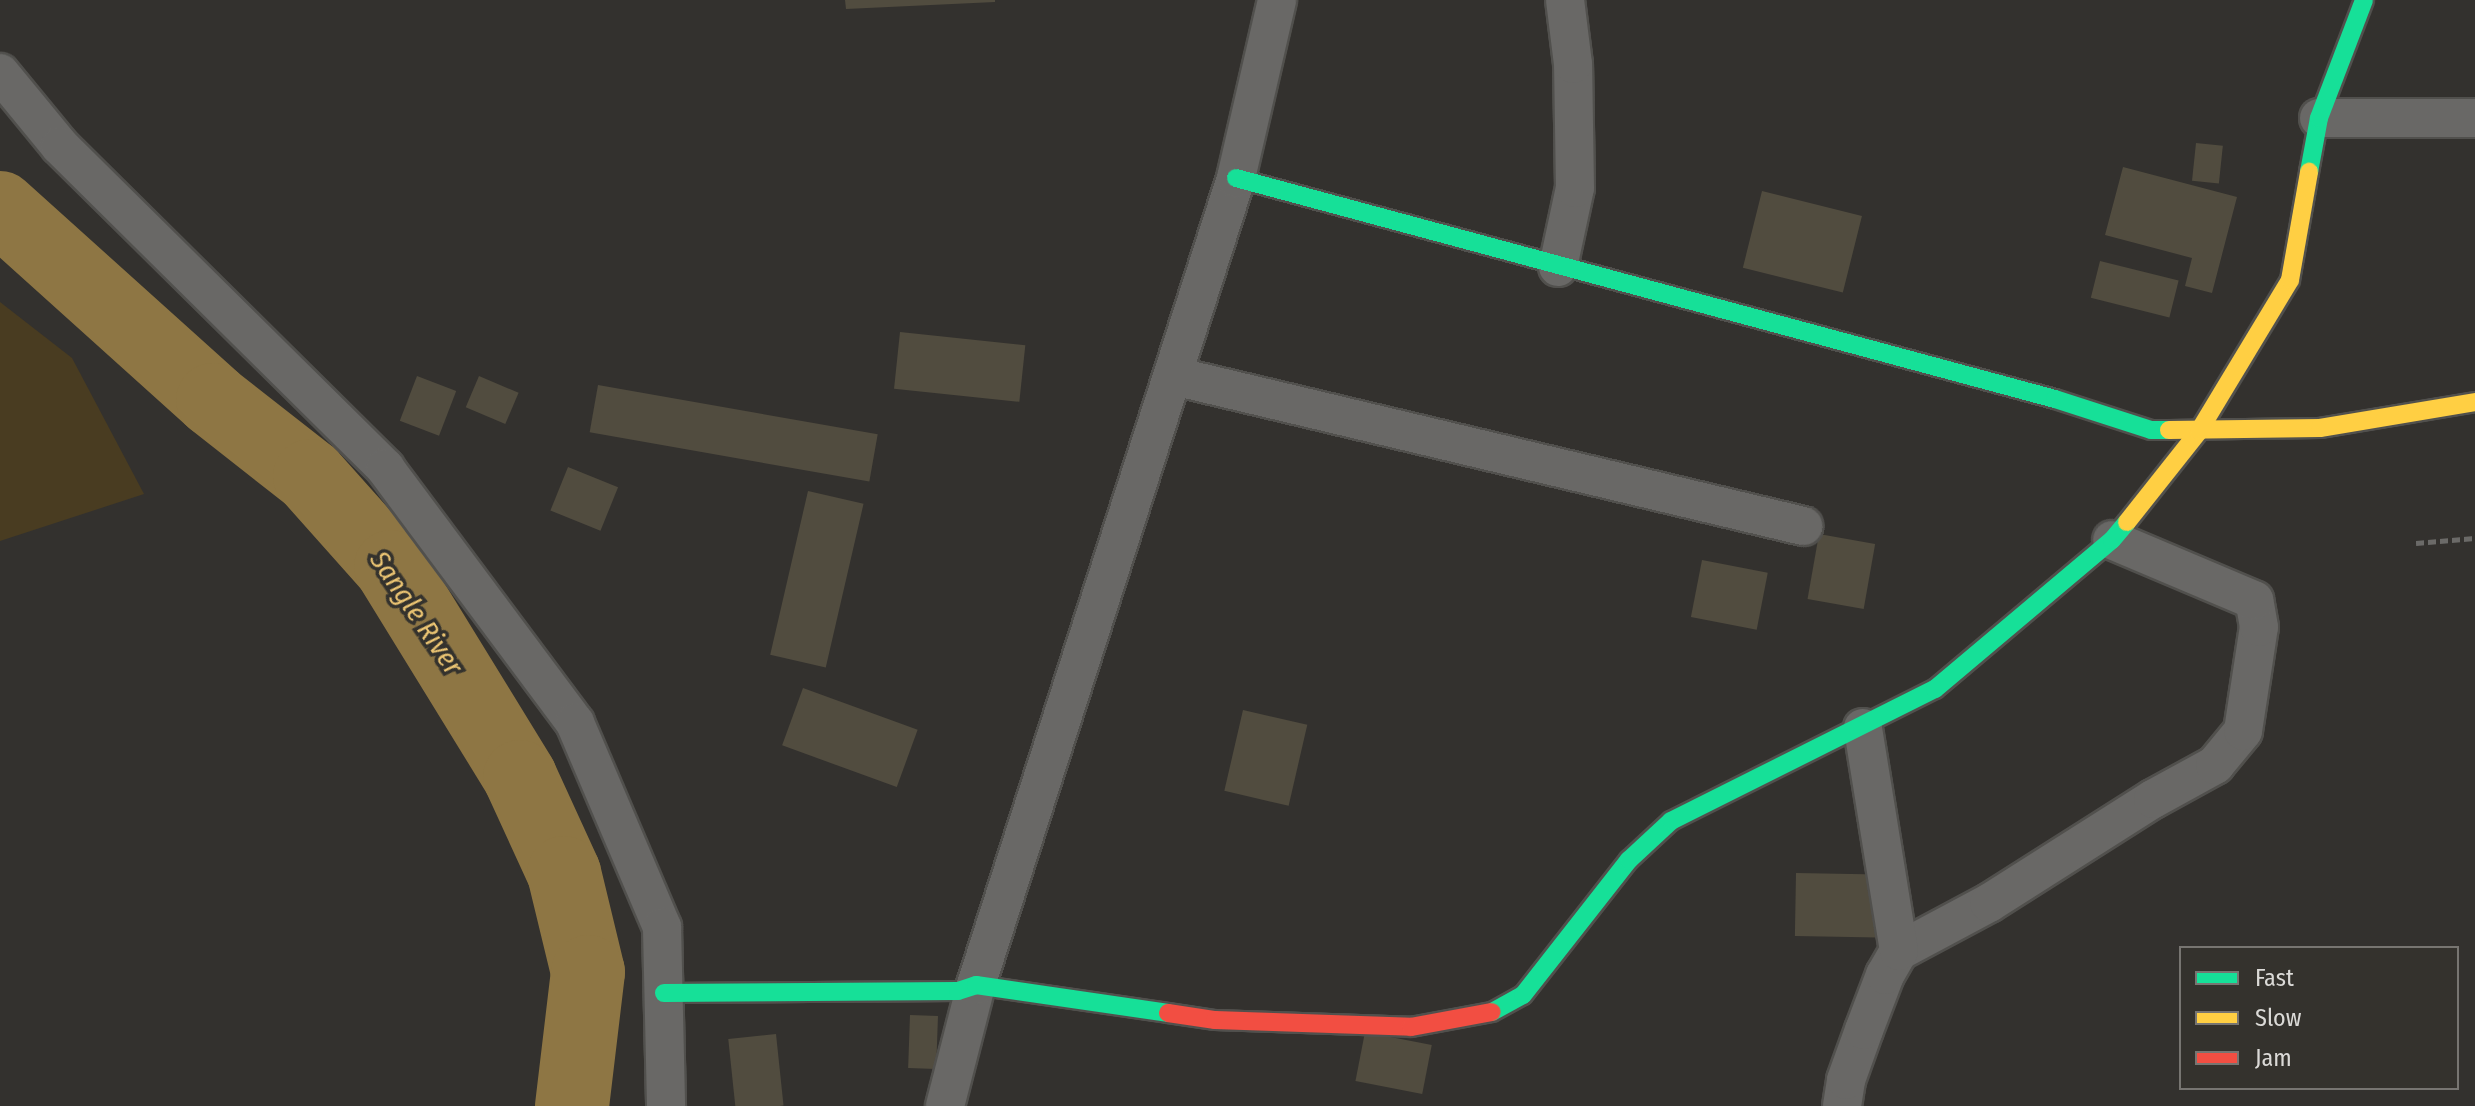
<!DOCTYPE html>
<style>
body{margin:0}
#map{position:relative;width:2475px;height:1106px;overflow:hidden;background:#33312e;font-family:"Fira Sans Condensed",sans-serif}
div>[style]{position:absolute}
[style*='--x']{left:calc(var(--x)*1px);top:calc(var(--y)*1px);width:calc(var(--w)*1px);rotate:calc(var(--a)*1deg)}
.green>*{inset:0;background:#493c21}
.river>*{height:74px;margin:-37px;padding:0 37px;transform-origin:37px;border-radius:37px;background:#8e7644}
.building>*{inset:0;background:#514c3f;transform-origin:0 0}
.path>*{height:5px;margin-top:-2.5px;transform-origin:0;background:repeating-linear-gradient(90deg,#6b6a68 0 8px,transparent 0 12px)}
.roads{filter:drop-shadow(2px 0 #51504d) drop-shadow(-2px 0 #51504d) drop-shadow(0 2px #51504d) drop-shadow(0 -2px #51504d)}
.street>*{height:38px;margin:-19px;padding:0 19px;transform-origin:19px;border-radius:19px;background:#696866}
.fast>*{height:18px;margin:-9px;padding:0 9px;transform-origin:9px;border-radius:9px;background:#16e098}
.slow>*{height:18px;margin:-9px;padding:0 9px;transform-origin:9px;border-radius:9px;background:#ffcf43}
.jam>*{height:18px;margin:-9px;padding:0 9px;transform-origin:9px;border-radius:9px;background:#f24e42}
span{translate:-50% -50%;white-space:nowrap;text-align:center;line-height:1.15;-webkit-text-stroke:7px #34322d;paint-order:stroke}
.water-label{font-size:28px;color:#ecc573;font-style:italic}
.legend{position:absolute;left:2179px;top:946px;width:280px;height:144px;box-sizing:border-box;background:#34322d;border:2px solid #777571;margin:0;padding:10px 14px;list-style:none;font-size:24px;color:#dbdad7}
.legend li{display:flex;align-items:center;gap:16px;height:40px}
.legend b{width:40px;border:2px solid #777571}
</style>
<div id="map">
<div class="green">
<div style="clip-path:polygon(0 302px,72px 358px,144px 494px,0 541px)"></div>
</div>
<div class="river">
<div style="--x:0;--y:208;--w:287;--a:42"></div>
<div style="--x:213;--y:400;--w:123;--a:38.1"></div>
<div style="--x:310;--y:476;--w:122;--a:48.3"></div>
<div style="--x:391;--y:567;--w:246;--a:58.4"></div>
<div style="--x:520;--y:777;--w:106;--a:65.4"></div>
<div style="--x:564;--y:873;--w:102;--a:76.4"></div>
<div style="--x:588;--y:972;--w:135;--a:96.8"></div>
</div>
<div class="building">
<div style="clip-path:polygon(845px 0,995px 0,995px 2px,846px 9px)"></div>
<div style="left:2196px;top:143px;width:27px;height:38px;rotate:6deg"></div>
<div style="clip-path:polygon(2123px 167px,2237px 197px,2212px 293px,2185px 286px,2192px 258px,2105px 235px)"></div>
<div style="left:1762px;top:191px;width:103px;height:79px;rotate:14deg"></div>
<div style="left:2100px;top:261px;width:81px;height:38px;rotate:14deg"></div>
<div style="left:900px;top:332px;width:126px;height:57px;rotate:6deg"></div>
<div style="left:417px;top:376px;width:42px;height:48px;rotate:21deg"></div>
<div style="left:479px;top:376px;width:43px;height:34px;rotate:23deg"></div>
<div style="left:598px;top:385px;width:284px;height:48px;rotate:10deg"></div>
<div style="left:568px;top:467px;width:54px;height:47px;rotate:22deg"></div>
<div style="left:808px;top:491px;width:57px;height:168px;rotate:13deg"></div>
<div style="left:1819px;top:534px;width:57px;height:66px;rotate:10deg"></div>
<div style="left:1702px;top:560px;width:67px;height:58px;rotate:11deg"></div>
<div style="left:803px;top:688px;width:122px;height:61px;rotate:20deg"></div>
<div style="left:1243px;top:710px;width:66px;height:83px;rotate:13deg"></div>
<div style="left:1796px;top:873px;width:83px;height:63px;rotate:1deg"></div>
<div style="left:910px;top:1015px;width:28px;height:53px;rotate:2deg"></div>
<div style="left:1365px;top:1032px;width:68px;height:50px;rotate:11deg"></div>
<div style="left:776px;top:1034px;width:72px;height:48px;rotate:84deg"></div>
</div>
<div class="path">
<div style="--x:2416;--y:543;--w:59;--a:-4.8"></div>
</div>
<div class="roads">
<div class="street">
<div style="--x:0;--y:73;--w:94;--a:50.6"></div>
<div style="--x:60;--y:146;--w:458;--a:44.7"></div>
<div style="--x:385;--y:468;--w:318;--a:53.3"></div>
<div style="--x:575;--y:723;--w:222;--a:66.9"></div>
<div style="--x:662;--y:927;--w:179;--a:88.7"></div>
<div style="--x:2319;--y:118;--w:156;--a:0"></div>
<div style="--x:1558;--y:267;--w:81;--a:-77.9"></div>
<div style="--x:1575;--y:188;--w:124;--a:-90.9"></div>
<div style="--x:1573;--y:64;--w:64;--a:-97.1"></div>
<div style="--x:1174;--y:376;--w:647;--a:13.41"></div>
<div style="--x:1899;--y:951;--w:102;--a:-28.1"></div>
<div style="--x:1989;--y:903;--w:194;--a:-32.4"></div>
<div style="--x:2153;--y:799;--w:71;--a:-28.7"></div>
<div style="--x:2215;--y:765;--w:44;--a:-50.5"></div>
<div style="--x:2243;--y:731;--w:105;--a:-81.3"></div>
<div style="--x:2259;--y:627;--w:27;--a:-100"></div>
<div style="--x:2254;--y:600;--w:154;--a:-157.1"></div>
<div style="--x:945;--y:1106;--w:125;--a:-75.6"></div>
<div style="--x:976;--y:985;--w:848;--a:-72.14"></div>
<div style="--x:1236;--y:178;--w:183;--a:-77"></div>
<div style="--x:1842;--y:1106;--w:26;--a:-81"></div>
<div style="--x:1846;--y:1080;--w:53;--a:-70.2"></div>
<div style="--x:1864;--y:1030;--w:59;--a:-69.1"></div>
<div style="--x:1885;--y:975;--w:28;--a:-60"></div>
<div style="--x:1899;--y:951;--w:226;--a:-99.2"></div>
</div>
<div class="fast">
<div style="--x:2309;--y:172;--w:55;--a:-79.5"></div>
<div style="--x:2319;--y:118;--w:126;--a:-69.1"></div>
<div style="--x:1236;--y:178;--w:848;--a:15.1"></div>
<div style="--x:2055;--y:399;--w:101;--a:17.9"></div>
<div style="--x:2151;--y:430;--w:18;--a:0"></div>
<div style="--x:664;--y:993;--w:294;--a:-0.4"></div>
<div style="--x:958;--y:991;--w:19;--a:-18"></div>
<div style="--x:976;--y:985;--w:194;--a:8.3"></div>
<div style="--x:1492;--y:1012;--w:35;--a:-29"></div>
<div style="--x:1523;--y:995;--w:172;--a:-51.9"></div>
<div style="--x:1629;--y:860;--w:57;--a:-42.9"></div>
<div style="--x:1671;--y:821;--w:295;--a:-26.6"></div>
<div style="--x:1935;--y:689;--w:231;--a:-40.1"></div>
<div style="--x:2112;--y:540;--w:23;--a:-50"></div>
</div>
<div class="slow">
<div style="--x:2169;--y:430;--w:151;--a:-0.8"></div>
<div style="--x:2320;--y:428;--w:157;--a:-9.5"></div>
<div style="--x:2127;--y:522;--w:116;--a:-51.6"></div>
<div style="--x:2199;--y:431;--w:176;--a:-58.9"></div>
<div style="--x:2290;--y:280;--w:110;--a:-80"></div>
</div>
<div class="jam">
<div style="--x:1168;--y:1013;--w:48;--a:8.5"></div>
<div style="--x:1215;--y:1020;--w:196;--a:2"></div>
<div style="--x:1411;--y:1027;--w:82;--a:-10.5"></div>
</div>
</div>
<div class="water-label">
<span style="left:416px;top:613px;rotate:56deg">Sangle River</span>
</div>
<ul class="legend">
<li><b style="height:10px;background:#16e098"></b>Fast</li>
<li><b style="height:10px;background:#ffcf43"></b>Slow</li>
<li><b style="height:10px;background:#f24e42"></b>Jam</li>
</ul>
</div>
